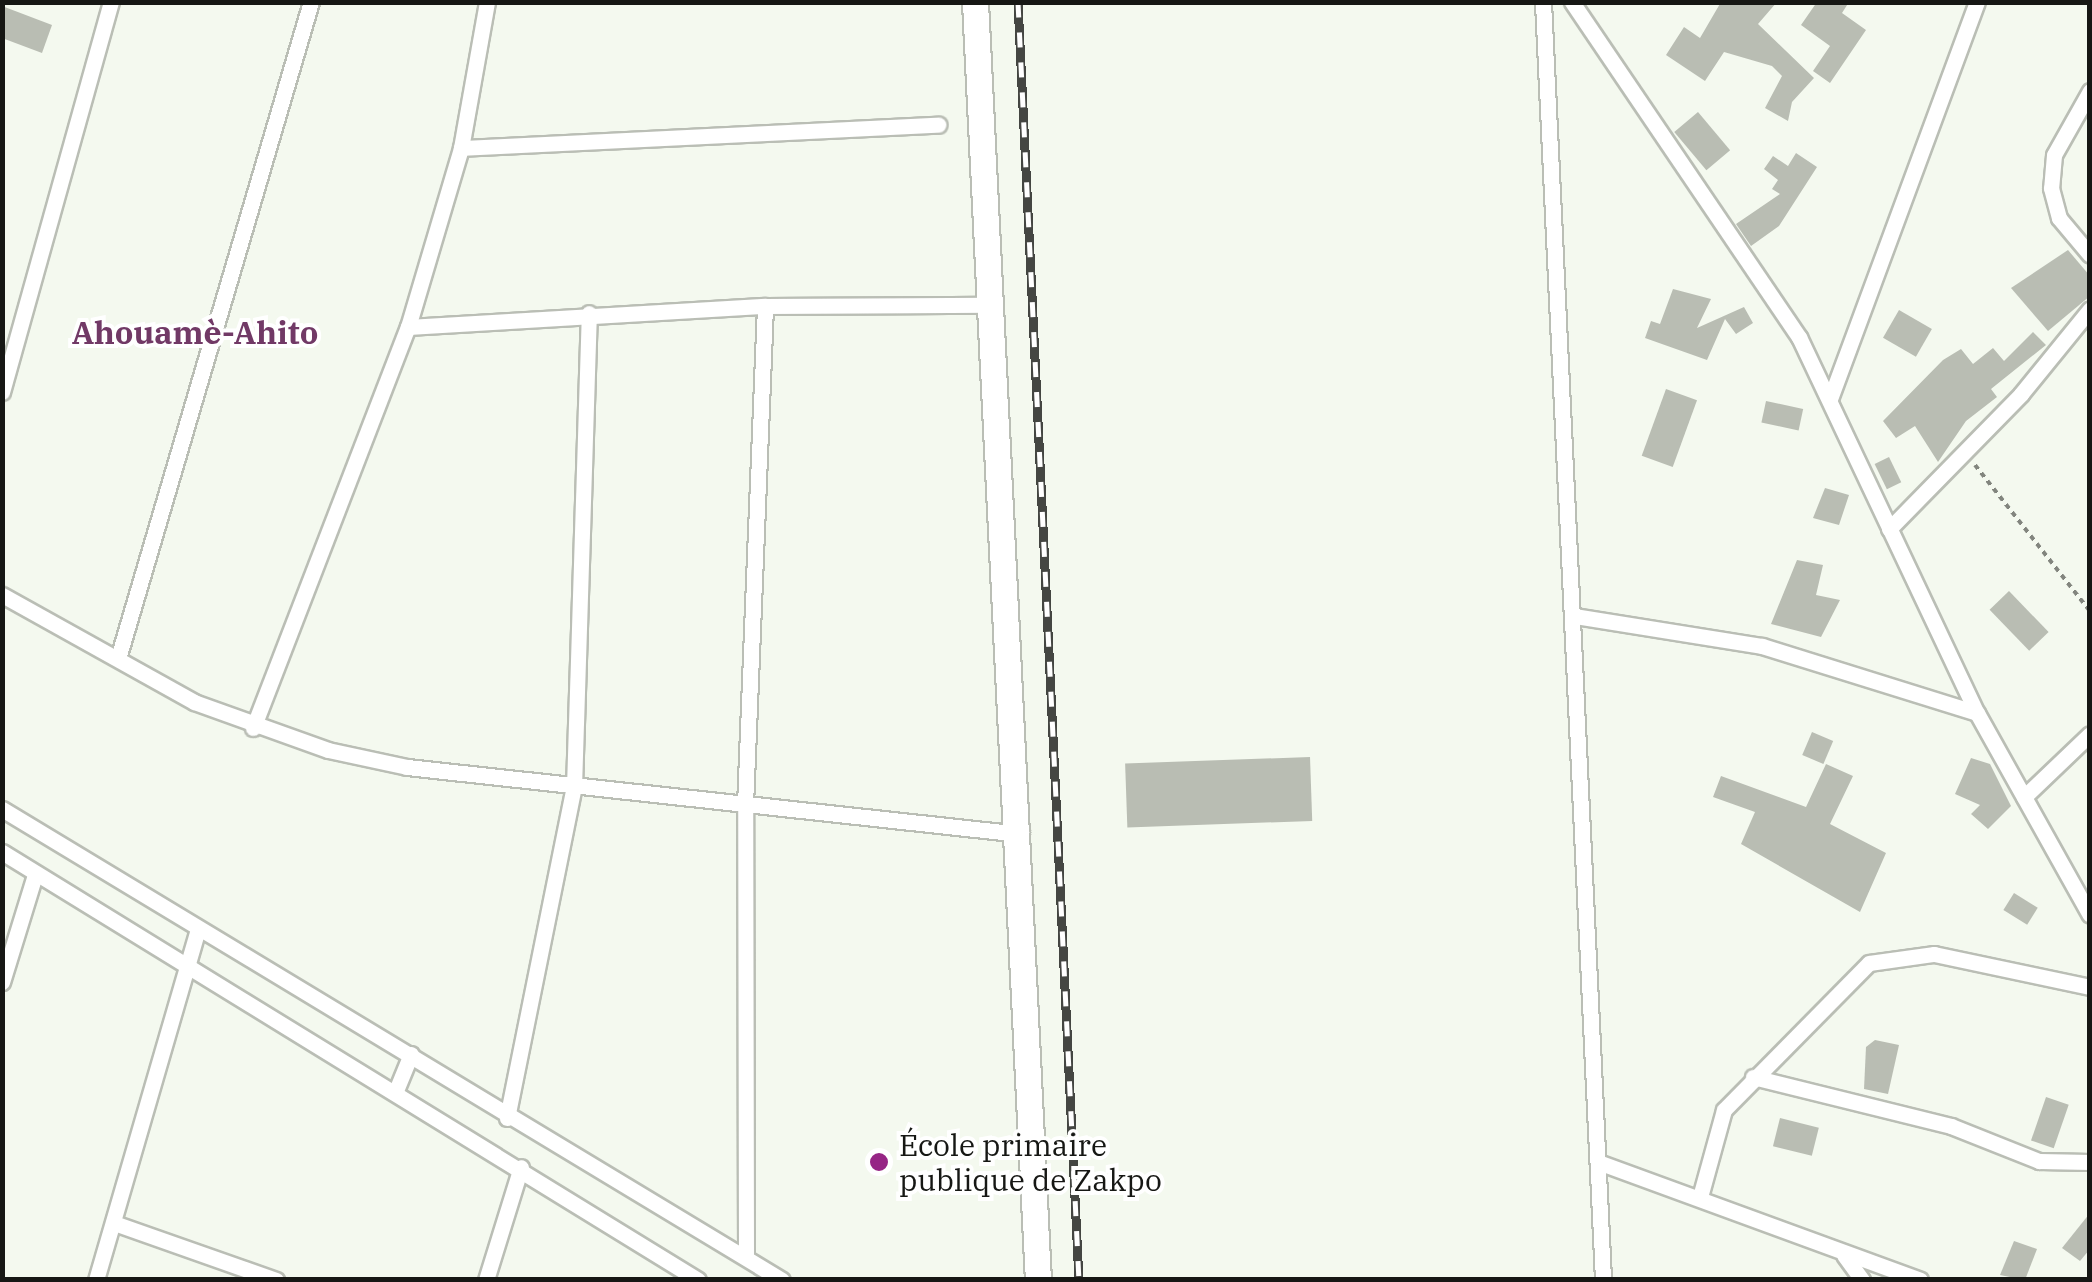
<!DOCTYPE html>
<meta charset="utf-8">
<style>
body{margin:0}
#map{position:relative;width:2092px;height:1282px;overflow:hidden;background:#f4f9ef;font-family:"IBM Plex Serif",serif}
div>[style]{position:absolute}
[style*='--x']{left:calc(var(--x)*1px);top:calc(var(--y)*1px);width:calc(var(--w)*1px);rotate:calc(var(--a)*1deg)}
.building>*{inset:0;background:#b9bdb3;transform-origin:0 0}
.path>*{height:4px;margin-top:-2px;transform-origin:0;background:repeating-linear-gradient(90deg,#82857e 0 5px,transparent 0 10px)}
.roads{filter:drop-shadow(2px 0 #babeb5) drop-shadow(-2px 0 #babeb5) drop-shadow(0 2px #babeb5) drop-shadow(0 -2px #babeb5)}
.minor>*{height:15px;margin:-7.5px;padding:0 7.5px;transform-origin:7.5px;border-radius:7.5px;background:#fff}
.trunk>*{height:25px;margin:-12.5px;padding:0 12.5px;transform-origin:12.5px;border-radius:12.5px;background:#fff}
.rail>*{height:9px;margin-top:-4.5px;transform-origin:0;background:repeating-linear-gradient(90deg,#fff 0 15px,#444642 0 30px);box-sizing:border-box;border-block:2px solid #444642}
.dots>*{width:28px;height:28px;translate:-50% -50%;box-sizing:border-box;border:5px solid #fff;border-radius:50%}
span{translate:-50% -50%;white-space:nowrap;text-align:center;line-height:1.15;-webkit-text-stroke:8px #fff;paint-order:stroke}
.poi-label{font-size:30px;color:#161714}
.left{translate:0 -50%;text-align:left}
.neighbourhood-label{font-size:32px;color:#713966;font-weight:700}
.frame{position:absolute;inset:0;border:5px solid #161714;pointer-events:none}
</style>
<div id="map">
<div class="building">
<div style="clip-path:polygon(1721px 2px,1777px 2px,1758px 24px,1814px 78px,1792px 102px,1788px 121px,1765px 108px,1782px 76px,1772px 66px,1724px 52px,1705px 81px,1666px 55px,1684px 27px,1700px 38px)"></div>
<div style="clip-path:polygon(1817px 2px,1849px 2px,1842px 13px,1866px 30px,1830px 83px,1813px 71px,1830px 46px,1801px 25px)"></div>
<div style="clip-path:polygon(2px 6px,52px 25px,42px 53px,2px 38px)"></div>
<div style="left:1698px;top:112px;width:50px;height:31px;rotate:50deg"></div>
<div style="clip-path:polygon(1796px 153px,1817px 167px,1779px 226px,1751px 246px,1736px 224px,1780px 194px,1772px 189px,1778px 180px,1764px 169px,1773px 156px,1788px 166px)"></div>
<div style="clip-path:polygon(2068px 250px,2090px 276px,2090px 296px,2048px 331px,2011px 288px)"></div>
<div style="clip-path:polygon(1673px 289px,1711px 299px,1697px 328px,1744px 307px,1753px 323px,1736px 334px,1725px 319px,1707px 360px,1645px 338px,1651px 321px,1660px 324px)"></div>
<div style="left:1899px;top:310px;width:38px;height:32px;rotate:30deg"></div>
<div style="clip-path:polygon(2033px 332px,2046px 345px,1991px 389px,1997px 397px,1966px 421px,1938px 462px,1915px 426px,1896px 438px,1883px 421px,1943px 360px,1961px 349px,1973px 364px,1993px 348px,2004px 361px)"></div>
<div style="left:1666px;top:389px;width:33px;height:71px;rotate:20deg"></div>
<div style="left:1766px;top:401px;width:38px;height:22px;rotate:12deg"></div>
<div style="left:1889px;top:457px;width:28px;height:16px;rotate:64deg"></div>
<div style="clip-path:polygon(1825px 488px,1849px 495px,1839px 525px,1813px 518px)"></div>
<div style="clip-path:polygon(1797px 560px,1823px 565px,1816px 595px,1840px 600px,1821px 637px,1771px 624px)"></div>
<div style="left:2009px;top:591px;width:57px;height:27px;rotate:46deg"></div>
<div style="left:1812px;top:732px;width:23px;height:25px;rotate:23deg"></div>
<div style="left:1310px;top:757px;width:64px;height:185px;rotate:88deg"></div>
<div style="clip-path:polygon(1971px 758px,1990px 764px,2011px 806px,1988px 829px,1971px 814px,1980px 805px,1955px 794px)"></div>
<div style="clip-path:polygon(1826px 764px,1853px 776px,1830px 824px,1886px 853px,1860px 912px,1741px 844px,1755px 812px,1713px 797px,1721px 776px,1806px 807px)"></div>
<div style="left:2014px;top:893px;width:28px;height:20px;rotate:32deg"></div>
<div style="clip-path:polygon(1875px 1040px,1899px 1045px,1888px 1094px,1864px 1089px,1866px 1047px)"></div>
<div style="left:2046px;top:1097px;width:24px;height:46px;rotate:19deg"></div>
<div style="left:1780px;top:1118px;width:40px;height:29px;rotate:14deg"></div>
<div style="clip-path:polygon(2090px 1213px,2090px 1249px,2080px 1261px,2062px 1248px)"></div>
<div style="clip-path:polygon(2014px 1241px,2037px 1249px,2025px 1280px,2000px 1275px)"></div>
</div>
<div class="path">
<div style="--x:1975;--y:465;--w:186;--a:51.8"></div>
</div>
<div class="roads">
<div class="minor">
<div style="--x:1543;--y:2;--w:1279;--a:87.31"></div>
<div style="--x:1572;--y:2;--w:405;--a:55.9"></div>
<div style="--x:1799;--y:337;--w:416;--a:64.7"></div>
<div style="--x:1977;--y:713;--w:231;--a:60.8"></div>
<div style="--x:2090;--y:91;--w:73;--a:119.4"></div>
<div style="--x:2054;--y:155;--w:33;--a:95"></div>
<div style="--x:2051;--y:188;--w:31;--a:75"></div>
<div style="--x:2059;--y:218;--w:48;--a:50"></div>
<div style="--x:461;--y:148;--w:478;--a:-2.8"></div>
<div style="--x:408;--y:327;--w:358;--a:-3.4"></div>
<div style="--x:765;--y:306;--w:225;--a:-0.3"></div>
<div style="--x:2;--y:392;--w:405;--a:-74.4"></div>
<div style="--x:1830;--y:399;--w:423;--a:-69.7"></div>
<div style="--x:1889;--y:529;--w:189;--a:-45.6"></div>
<div style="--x:2021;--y:394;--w:109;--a:-50.9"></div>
<div style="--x:2;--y:595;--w:220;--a:29.1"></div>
<div style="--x:194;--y:702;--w:142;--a:19.7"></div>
<div style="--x:328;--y:750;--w:81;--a:12.1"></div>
<div style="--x:407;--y:767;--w:618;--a:6.23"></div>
<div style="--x:1575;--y:616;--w:189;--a:9.1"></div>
<div style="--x:1762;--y:646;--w:225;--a:17.3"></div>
<div style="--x:119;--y:655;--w:681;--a:-73.62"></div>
<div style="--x:253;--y:728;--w:430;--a:-68.9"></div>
<div style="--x:408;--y:327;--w:187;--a:-73.5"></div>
<div style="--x:461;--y:148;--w:148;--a:-79.9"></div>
<div style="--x:2024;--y:797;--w:91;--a:-43.7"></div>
<div style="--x:2;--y:809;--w:911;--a:31.13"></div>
<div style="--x:2;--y:852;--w:817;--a:31.59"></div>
<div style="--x:2;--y:982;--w:112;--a:-72.9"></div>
<div style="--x:1753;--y:1077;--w:204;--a:13.9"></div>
<div style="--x:1951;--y:1126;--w:95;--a:21.7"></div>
<div style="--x:2039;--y:1161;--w:51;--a:1.1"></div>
<div style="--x:395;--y:1093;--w:42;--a:-67.7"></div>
<div style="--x:507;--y:1118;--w:338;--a:-78.6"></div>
<div style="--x:574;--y:787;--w:474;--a:-88.2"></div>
<div style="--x:1598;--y:1162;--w:343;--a:20.1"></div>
<div style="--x:1700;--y:1197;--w:90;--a:-74.6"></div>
<div style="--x:1724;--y:1110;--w:206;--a:-45.4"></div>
<div style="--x:1869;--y:963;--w:66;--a:-7.9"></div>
<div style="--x:1934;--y:954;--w:159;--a:11.9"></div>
<div style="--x:114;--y:1223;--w:172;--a:19.4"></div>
<div style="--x:1844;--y:1255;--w:31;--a:54"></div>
<div style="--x:746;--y:1257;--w:452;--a:-90.1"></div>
<div style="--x:745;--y:805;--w:499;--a:-87.7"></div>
<div style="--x:96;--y:1280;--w:365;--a:-73.8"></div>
<div style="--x:486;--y:1280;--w:118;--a:-72.8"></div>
</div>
<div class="trunk">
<div style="--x:975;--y:2;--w:1280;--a:87.18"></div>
</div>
</div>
<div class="rail">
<div style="--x:1018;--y:2;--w:1279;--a:87.27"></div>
</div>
<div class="dots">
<div style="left:879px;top:1162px;background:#962585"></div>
</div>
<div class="poi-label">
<span class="left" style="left:899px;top:1162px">École primaire<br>publique de Zakpo</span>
</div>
<div class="neighbourhood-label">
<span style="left:195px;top:332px">Ahouamè-Ahito</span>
</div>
<div class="frame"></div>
</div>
